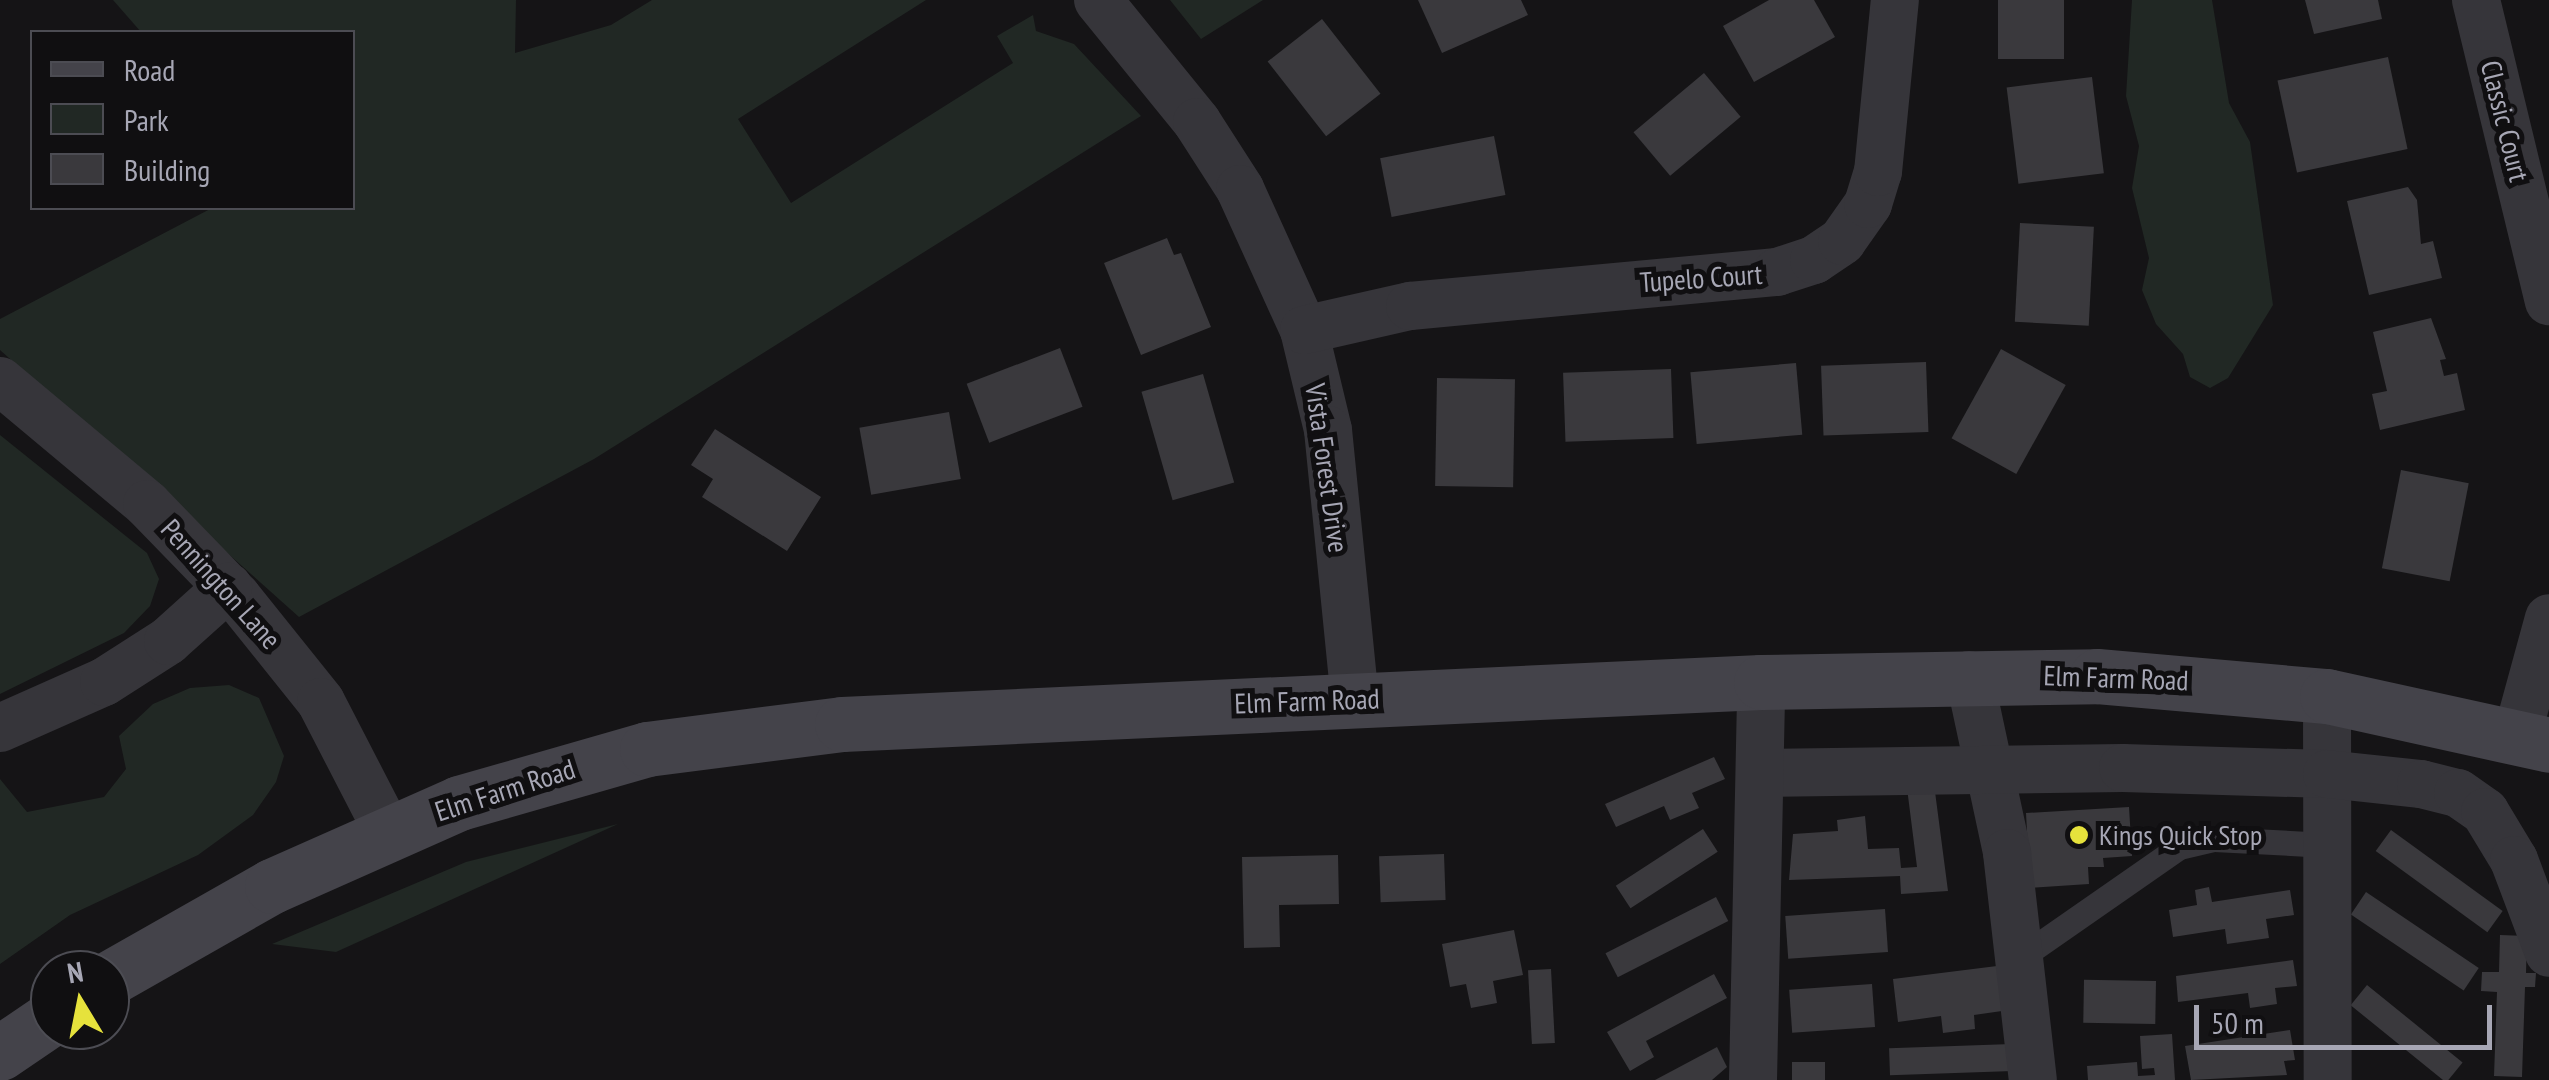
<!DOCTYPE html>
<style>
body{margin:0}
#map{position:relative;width:2549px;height:1080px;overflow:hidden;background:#151416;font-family:"PT Sans Narrow",sans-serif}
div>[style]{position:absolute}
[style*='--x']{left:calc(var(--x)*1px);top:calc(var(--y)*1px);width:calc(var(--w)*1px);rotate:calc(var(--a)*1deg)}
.green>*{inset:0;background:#212824}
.building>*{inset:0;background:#3a393d;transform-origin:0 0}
.lane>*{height:25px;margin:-12.5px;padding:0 12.5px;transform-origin:12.5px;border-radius:12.5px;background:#36353a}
.street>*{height:48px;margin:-24px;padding:0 24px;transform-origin:24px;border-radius:24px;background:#36353a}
.secondary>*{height:55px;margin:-27.5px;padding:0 27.5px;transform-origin:27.5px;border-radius:27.5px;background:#44434a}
.dots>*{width:28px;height:28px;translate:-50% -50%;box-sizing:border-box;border:5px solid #100f11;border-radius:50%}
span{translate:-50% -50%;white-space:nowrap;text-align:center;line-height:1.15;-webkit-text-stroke:10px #100f11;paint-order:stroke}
.street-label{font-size:28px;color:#a7a7b5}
.poi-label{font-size:28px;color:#a7a7b5}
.left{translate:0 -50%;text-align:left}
.legend{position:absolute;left:30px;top:30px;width:325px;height:180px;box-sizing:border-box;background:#100f11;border:2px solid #4c4c53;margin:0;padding:12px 18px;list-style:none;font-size:30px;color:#a7a7b5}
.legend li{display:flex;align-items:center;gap:20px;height:50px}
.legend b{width:50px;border:2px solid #4c4c53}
.north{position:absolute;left:30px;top:950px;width:100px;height:100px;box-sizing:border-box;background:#100f11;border:2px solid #4c4c53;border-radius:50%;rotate:350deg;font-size:28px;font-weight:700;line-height:40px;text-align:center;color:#a7a7b5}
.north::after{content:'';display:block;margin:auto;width:35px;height:45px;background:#e6e23c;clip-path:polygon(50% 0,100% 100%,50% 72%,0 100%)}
.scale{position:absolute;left:2194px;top:1005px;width:298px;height:45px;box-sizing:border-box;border:5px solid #a7a7b5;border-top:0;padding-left:12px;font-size:30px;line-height:35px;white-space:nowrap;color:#a7a7b5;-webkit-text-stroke:8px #100f11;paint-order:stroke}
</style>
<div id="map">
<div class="green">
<div style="clip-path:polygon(113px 0,516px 0,515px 53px,611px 25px,652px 0,926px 0,738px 119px,791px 203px,1013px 63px,997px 36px,1033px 15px,1036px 31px,1074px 44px,1141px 116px,594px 459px,299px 617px,0 350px,0 319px,212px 208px,352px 208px,352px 32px,141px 32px)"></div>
<div style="clip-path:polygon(1170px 0,1263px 0,1201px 39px)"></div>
<div style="clip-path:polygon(2132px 0,2212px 0,2229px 103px,2250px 142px,2273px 305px,2228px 378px,2210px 388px,2190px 377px,2183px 354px,2156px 324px,2142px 290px,2149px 258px,2132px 188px,2139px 146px,2126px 96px)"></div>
<div style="clip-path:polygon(0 435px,147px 553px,159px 579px,150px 606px,124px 633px,0 694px)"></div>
<div style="clip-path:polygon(229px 685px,259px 698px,284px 756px,276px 782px,253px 815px,198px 855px,70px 915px,0 964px,0 779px,27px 812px,104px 797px,126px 769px,119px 736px,153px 704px,190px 688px)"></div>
<div style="clip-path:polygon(618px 824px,336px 952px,272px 944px,466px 862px)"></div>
</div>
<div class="building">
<div style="clip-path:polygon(1418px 0,1521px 0,1528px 15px,1442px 53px)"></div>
<div style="clip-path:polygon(1769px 0,1814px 0,1835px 37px,1754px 82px,1723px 26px)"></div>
<div style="left:1998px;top:0;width:66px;height:59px"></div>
<div style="clip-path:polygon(2305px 0,2378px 0,2382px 19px,2314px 34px)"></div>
<div style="left:1322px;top:19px;width:95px;height:69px;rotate:52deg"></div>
<div style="left:2388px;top:57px;width:94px;height:113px;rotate:78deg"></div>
<div style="left:1704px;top:73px;width:57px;height:92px;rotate:50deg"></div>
<div style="left:2092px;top:77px;width:97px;height:86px;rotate:83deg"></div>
<div style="left:1494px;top:136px;width:60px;height:116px;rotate:79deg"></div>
<div style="clip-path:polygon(2408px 187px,2417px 200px,2421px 244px,2433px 241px,2442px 278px,2369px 295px,2347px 201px)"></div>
<div style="left:2020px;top:223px;width:74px;height:99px;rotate:3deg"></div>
<div style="clip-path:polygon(1167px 238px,1174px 255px,1181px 253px,1211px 327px,1141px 355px,1104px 263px)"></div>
<div style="clip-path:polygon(2431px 318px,2446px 359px,2440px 360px,2444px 376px,2457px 373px,2465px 410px,2380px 430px,2372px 394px,2387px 391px,2373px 332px)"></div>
<div style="left:1060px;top:348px;width:63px;height:100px;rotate:69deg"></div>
<div style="left:2001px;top:349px;width:74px;height:102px;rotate:29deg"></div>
<div style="left:1926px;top:362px;width:70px;height:105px;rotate:88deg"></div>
<div style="left:1796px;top:363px;width:72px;height:106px;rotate:85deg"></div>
<div style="left:1671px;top:369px;width:69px;height:108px;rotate:88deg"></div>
<div style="left:1203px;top:374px;width:113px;height:64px;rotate:74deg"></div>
<div style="left:1437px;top:378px;width:78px;height:108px;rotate:1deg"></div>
<div style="left:949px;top:412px;width:68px;height:91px;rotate:80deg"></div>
<div style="clip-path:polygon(715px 429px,821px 497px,787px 551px,702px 497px,713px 479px,691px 465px)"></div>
<div style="left:2401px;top:470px;width:69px;height:100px;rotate:11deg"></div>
<div style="clip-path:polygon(1714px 757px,1725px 779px,1692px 793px,1699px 808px,1670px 820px,1664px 806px,1616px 827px,1605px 804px)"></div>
<div style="clip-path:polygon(1934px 784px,1948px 891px,1901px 894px,1900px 876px,1789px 880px,1793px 834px,1838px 831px,1837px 820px,1865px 816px,1868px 849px,1899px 848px,1901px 868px,1917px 867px,1907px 788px)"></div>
<div style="clip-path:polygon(2129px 807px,2132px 856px,2103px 858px,2104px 867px,2088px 867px,2089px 884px,2030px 888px,2026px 813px)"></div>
<div style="left:1703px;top:829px;width:27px;height:104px;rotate:57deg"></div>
<div style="left:2391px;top:830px;width:138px;height:26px;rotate:36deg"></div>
<div style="left:1444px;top:854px;width:46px;height:65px;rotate:88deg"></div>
<div style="clip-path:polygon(1338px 855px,1339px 904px,1279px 905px,1280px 947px,1244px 948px,1242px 857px)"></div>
<div style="clip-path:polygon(2209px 887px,2212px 902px,2290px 890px,2294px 915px,2266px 919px,2269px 938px,2227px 944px,2225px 929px,2173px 937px,2169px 910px,2197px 905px,2195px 890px)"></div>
<div style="left:2366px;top:892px;width:136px;height:27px;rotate:34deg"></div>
<div style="left:1716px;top:897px;width:27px;height:124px;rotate:63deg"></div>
<div style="left:1885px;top:909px;width:43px;height:100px;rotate:86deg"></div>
<div style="clip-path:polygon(1514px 930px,1523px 975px,1493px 981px,1497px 1003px,1471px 1008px,1466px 984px,1450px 987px,1442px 944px)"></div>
<div style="clip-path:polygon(2500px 935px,2527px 936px,2526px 973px,2536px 973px,2535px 987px,2525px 987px,2522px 1077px,2494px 1076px,2497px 992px,2481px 991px,2482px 972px,2499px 972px)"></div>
<div style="clip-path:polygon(2293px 960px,2297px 986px,2275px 988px,2277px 1004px,2250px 1008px,2248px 993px,2178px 1002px,2176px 976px)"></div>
<div style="clip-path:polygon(1997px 966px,2002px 1011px,1974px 1015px,1975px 1029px,1943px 1033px,1941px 1016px,1898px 1022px,1893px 979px)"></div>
<div style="left:1551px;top:969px;width:74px;height:23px;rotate:87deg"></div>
<div style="clip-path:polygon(1714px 974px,1727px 998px,1646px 1041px,1654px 1057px,1630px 1071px,1607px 1032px)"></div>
<div style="left:2156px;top:981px;width:43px;height:72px;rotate:91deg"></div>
<div style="left:1872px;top:984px;width:43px;height:83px;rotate:86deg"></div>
<div style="left:2367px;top:985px;width:123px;height:26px;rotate:39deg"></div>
<div style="clip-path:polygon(2290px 1030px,2295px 1060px,2284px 1061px,2287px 1075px,2191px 1080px,2185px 1046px)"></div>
<div style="clip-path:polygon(2172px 1034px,2175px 1080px,2088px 1080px,2087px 1066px,2137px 1062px,2138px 1076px,2155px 1075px,2154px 1068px,2142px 1069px,2140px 1036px)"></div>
<div style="left:2012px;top:1044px;width:27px;height:123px;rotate:88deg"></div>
<div style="clip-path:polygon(1717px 1047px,1727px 1067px,1712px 1080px,1655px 1080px)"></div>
<div style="left:1792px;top:1062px;width:33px;height:18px"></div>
</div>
<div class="lane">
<div style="--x:2021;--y:957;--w:193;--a:-34.8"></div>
<div style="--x:2179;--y:847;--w:36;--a:-13"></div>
<div style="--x:2214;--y:839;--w:113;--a:3"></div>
</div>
<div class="street">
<div style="--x:1098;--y:0;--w:157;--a:50.9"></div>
<div style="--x:1197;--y:122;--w:80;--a:57.3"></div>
<div style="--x:1240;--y:189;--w:155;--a:65.6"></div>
<div style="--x:1304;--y:330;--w:103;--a:76.5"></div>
<div style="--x:1328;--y:430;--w:270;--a:84.3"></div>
<div style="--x:2476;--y:0;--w:310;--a:76.4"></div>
<div style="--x:1304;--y:330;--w:109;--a:-12.8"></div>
<div style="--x:1410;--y:306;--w:369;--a:-5.3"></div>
<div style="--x:1777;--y:272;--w:39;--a:-18"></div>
<div style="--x:1814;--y:260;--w:34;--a:-34"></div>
<div style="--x:1842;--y:241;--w:45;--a:-54.9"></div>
<div style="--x:1868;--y:204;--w:34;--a:-73"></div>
<div style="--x:1878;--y:172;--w:173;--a:-84.4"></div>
<div style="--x:0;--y:381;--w:192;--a:39.9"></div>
<div style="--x:147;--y:504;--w:129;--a:45.9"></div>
<div style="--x:237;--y:597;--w:134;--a:51.3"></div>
<div style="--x:321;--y:702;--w:146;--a:62.7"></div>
<div style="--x:1969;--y:675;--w:182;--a:77.9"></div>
<div style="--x:2007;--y:853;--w:228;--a:83.5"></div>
<div style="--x:2327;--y:696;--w:384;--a:89.9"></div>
<div style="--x:0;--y:728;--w:114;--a:-23.9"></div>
<div style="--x:104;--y:682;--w:76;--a:-32.6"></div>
<div style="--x:168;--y:641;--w:81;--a:-42"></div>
<div style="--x:2517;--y:735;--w:121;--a:-74.7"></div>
<div style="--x:1760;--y:773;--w:363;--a:-0.8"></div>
<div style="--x:2123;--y:768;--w:204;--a:1.7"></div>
<div style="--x:2327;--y:774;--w:95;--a:6.1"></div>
<div style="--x:2421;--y:784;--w:38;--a:14"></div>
<div style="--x:2458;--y:793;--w:33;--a:35"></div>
<div style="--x:2485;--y:812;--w:56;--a:58.9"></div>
<div style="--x:2514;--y:860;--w:99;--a:69.4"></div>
<div style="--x:1753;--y:1080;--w:398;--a:-88.8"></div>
</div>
<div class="secondary">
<div style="--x:110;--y:978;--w:186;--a:-29.6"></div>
<div style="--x:272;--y:886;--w:205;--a:-23.9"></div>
<div style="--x:459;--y:803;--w:196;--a:-16"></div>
<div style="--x:647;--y:749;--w:197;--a:-7.3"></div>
<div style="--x:842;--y:724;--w:920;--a:-2.62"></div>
<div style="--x:1761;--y:682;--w:336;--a:-1"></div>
<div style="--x:2097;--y:676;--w:231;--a:5"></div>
<div style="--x:2327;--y:696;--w:227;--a:12.4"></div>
<div style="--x:0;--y:1053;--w:60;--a:-34.2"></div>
</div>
<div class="dots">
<div style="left:2079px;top:835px;background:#e6e23c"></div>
</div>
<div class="street-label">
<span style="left:2505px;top:121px;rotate:76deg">Classic Court</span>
<span style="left:1701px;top:278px;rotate:-4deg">Tupelo Court</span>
<span style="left:1327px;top:468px;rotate:82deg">Vista Forest Drive</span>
<span style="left:221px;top:584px;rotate:48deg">Pennington Lane</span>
<span style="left:2116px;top:678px;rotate:2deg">Elm Farm Road</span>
<span style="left:1307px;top:701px;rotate:-2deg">Elm Farm Road</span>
<span style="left:505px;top:790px;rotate:-18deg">Elm Farm Road</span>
</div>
<div class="poi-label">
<span class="left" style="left:2099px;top:835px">Kings Quick Stop</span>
</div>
<ul class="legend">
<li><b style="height:12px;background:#44434a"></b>Road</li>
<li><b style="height:28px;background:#212824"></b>Park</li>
<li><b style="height:28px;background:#3a393d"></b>Building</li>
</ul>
<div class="north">N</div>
<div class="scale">50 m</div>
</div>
